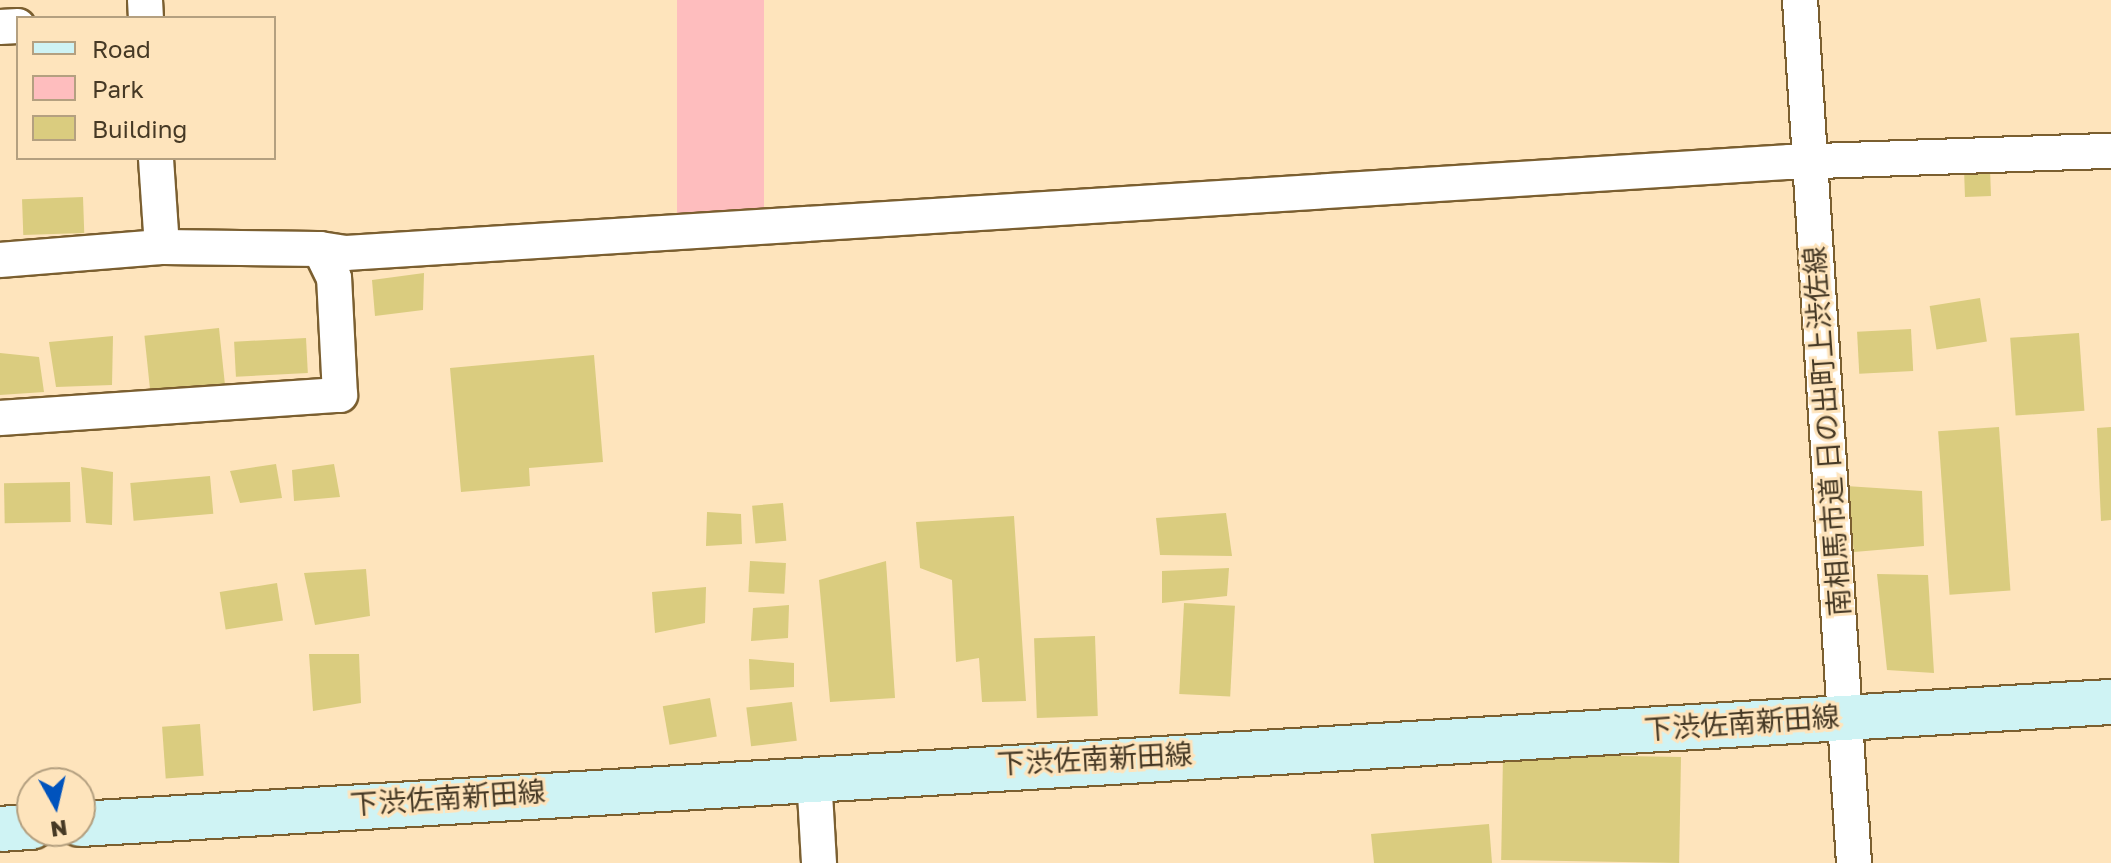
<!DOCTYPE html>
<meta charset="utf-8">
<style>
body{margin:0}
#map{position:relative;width:2111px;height:863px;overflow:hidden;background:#fee4bc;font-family:"Golos Text","Noto Sans JP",sans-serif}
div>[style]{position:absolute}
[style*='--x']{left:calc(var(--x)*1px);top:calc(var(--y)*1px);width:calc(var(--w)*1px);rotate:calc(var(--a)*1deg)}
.green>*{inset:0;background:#febdbe;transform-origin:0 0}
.building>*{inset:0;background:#dacc7f;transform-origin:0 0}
.roads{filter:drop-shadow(2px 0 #7b5f30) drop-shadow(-2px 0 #7b5f30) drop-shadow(0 2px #7b5f30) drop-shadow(0 -2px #7b5f30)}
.street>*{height:34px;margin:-17px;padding:0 17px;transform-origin:17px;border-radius:17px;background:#fff}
.secondary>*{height:44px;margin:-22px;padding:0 22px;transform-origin:22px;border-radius:22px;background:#cff3f4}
span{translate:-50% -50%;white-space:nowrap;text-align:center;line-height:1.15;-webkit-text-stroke:6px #fee4bc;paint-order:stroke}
.street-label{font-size:28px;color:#463925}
.legend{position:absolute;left:16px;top:16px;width:260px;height:144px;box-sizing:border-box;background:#fee4bc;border:2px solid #b4a080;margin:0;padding:10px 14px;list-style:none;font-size:24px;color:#463925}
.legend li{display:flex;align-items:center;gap:16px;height:40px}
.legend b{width:40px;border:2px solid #b4a080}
.north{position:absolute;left:16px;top:767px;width:80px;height:80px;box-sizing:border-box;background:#fee4bc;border:2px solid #b4a080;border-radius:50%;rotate:172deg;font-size:22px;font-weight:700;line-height:32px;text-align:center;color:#463925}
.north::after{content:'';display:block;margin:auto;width:28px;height:36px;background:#0053bd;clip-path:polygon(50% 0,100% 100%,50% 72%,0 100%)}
</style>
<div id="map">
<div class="green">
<div style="left:677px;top:0;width:87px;height:214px"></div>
</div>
<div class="building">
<div style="left:1990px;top:168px;width:28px;height:26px;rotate:88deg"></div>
<div style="left:83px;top:197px;width:36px;height:61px;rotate:88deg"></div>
<div style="clip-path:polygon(424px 273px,423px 310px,375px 316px,372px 280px)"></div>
<div style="left:1980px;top:298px;width:44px;height:51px;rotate:81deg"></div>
<div style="left:219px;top:328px;width:57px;height:75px;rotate:84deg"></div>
<div style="left:1911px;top:329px;width:42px;height:54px;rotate:87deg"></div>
<div style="left:2079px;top:333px;width:78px;height:69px;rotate:86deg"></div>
<div style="clip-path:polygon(113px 336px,112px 385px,56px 387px,49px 342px)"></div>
<div style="left:306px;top:338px;width:35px;height:72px;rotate:87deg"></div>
<div style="clip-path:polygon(0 353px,39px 357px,44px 392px,0 395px)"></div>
<div style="clip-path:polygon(594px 355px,603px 462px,529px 468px,530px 486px,461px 492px,450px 368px)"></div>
<div style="left:1999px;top:427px;width:164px;height:61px;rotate:86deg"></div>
<div style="clip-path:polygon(2111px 427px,2111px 520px,2101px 521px,2097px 428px)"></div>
<div style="clip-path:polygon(276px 464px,282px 498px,240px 503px,230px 471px)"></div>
<div style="clip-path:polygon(334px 464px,340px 497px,294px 501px,292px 470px)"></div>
<div style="clip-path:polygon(81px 467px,113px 472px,112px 525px,86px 523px)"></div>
<div style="left:210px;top:476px;width:38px;height:80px;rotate:85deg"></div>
<div style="left:70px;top:482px;width:40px;height:66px;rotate:89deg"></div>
<div style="clip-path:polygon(1846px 486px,1922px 491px,1924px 546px,1854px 552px)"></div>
<div style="left:783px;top:503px;width:38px;height:31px;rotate:85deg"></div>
<div style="clip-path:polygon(707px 512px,741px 514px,742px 544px,706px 546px)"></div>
<div style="clip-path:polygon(1226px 513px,1232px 556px,1160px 555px,1156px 518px)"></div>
<div style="clip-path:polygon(1014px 516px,1026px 701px,982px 702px,979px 658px,956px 662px,952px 580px,920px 568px,916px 522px)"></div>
<div style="left:750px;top:561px;width:36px;height:31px;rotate:3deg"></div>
<div style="clip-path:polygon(886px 561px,895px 698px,830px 702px,819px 580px)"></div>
<div style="clip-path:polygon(1229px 568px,1227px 596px,1162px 603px,1162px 571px)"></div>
<div style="clip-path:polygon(366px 569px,370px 616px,315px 625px,304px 573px)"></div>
<div style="clip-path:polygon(1877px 574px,1928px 575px,1934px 673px,1887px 670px)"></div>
<div style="left:277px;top:583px;width:38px;height:58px;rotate:81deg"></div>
<div style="clip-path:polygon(706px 587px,705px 623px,655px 633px,652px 592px)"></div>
<div style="left:1184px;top:603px;width:51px;height:91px;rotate:3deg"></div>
<div style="clip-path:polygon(789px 605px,788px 638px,751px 641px,753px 608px)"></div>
<div style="left:1095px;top:636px;width:80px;height:61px;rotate:88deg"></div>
<div style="clip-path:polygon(309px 654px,359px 654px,361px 703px,313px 711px)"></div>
<div style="clip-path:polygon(749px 659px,794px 663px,794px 687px,750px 690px)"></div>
<div style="left:710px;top:698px;width:39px;height:48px;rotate:80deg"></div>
<div style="left:792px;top:702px;width:39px;height:46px;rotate:83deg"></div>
<div style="left:200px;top:724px;width:52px;height:38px;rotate:86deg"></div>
<div style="left:1681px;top:757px;width:106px;height:178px;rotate:91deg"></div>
<div style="clip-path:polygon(1489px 824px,1492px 863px,1374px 863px,1371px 834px)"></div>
</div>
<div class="roads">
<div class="street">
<div style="--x:145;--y:0;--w:18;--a:87"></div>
<div style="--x:1800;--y:0;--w:865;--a:86.42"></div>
<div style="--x:0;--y:27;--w:18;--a:-3"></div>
<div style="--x:320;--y:249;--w:26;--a:9"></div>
<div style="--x:346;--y:253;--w:1447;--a:-3.61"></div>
<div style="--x:1790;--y:162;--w:321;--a:-2"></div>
<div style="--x:0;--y:260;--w:163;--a:-4.6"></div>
<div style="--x:162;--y:247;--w:89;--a:-93.9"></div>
<div style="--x:0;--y:418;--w:341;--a:-3.9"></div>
<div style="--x:340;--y:395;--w:117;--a:-92.9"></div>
<div style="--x:334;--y:278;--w:32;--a:-116"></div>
<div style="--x:320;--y:249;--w:158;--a:-179.3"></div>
<div style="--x:814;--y:776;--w:87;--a:86.7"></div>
</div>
<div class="secondary">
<div style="--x:80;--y:824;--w:2035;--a:-3.44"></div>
<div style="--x:0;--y:829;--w:32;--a:-4"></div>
</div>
</div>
<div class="street-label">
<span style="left:1827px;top:431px;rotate:-94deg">南相馬市道 日の出町上渋佐線</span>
<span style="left:1742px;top:723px;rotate:-4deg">下渋佐南新田線</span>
<span style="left:1095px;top:759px;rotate:-3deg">下渋佐南新田線</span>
<span style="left:448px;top:798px;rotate:-4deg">下渋佐南新田線</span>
</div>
<ul class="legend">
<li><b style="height:10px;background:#cff3f4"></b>Road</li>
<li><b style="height:22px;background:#febdbe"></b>Park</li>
<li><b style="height:22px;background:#dacc7f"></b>Building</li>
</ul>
<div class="north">N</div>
</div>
